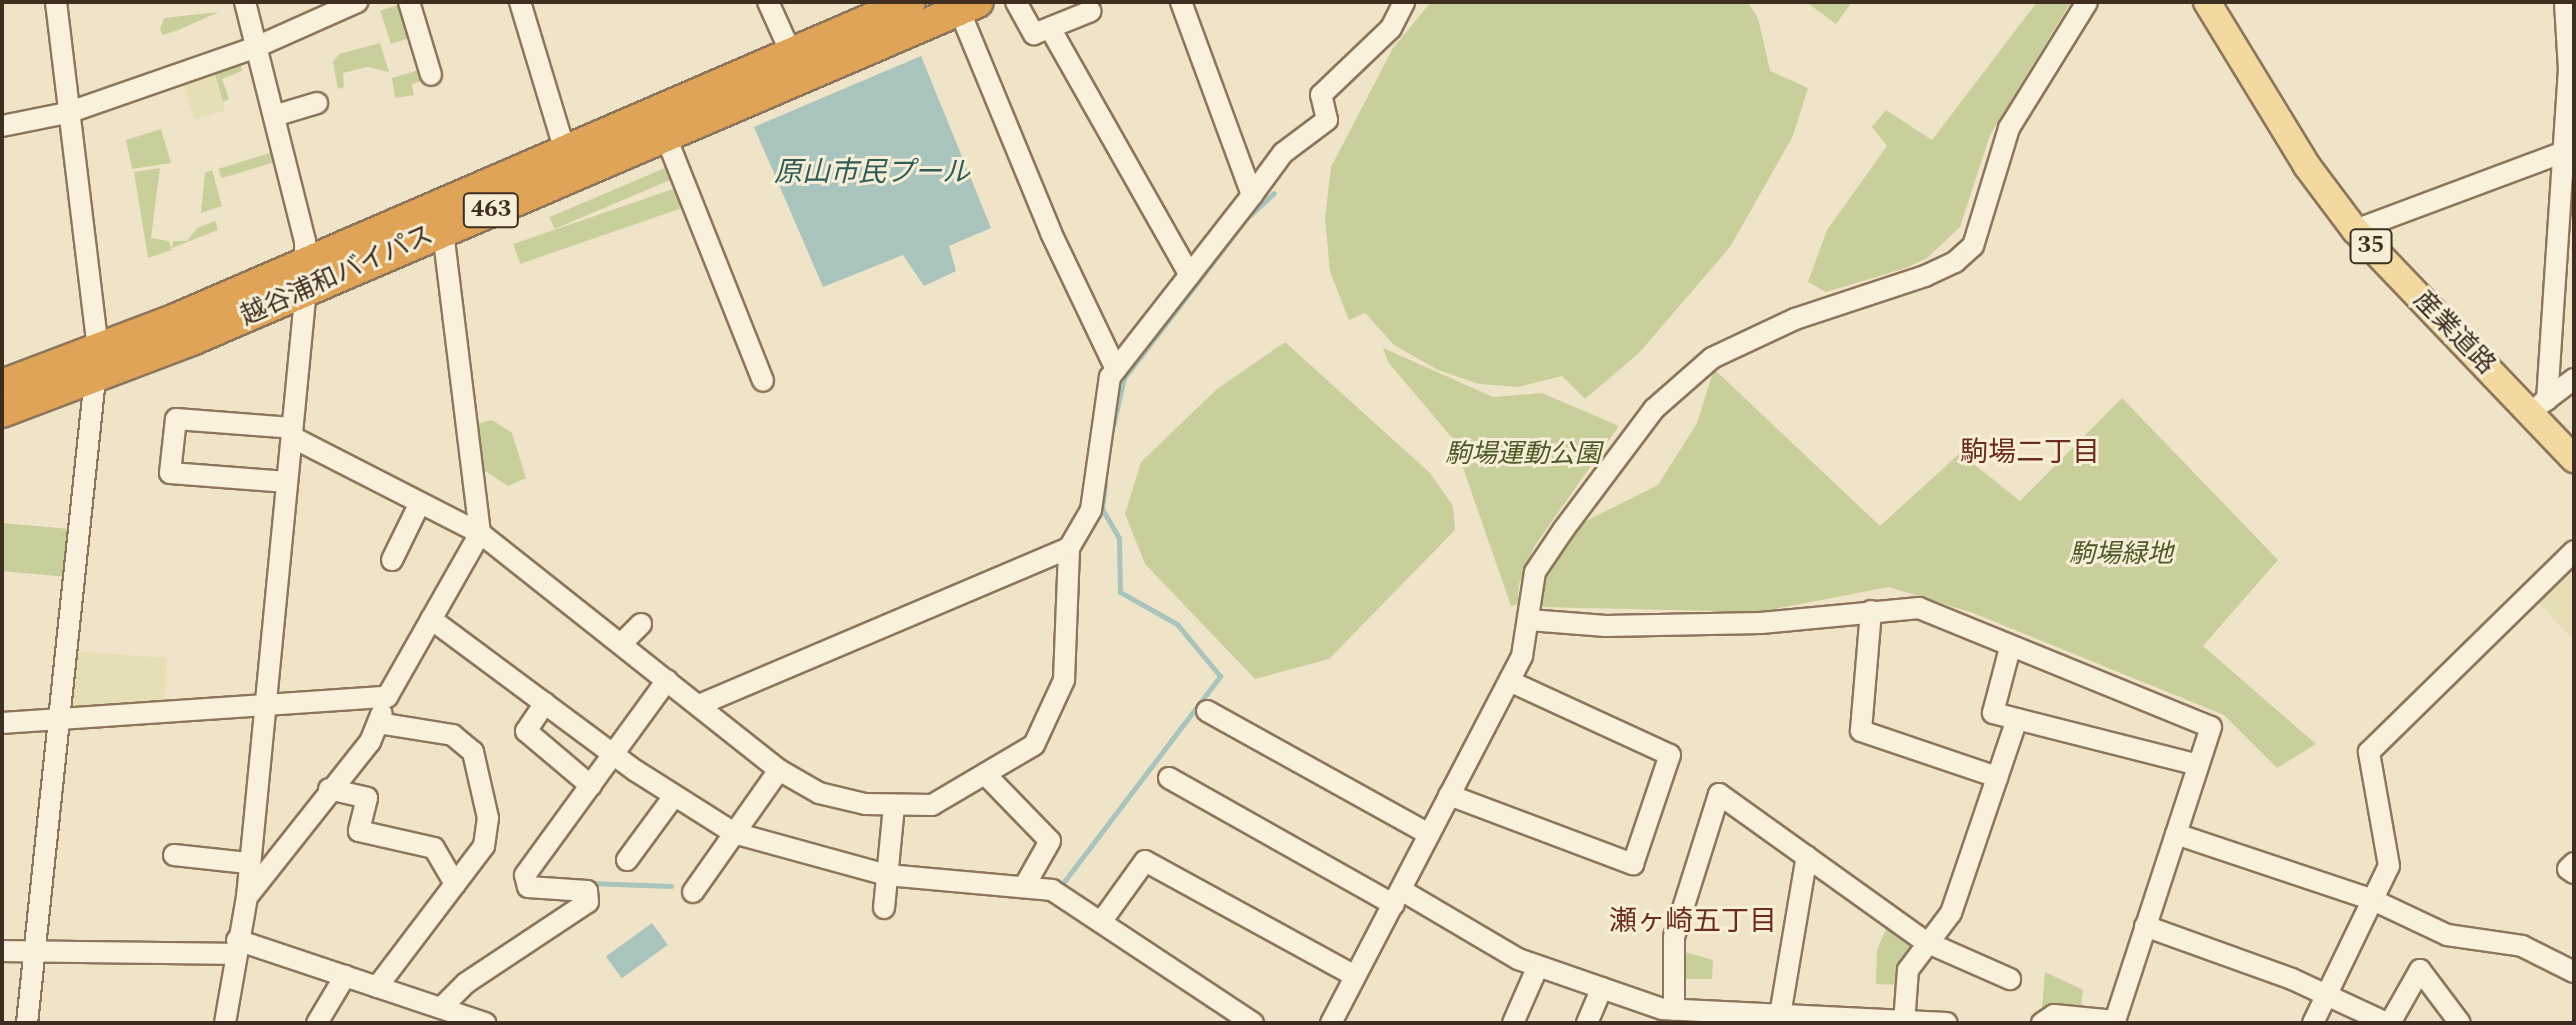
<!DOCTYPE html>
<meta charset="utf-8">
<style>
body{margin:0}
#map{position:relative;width:2576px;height:1025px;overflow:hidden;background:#f0e4c8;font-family:Spectral,"Noto Sans JP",serif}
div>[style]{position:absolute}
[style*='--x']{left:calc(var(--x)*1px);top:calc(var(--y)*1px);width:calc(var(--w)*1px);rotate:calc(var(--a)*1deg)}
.farmland>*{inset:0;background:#e6deb5;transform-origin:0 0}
.green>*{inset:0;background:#c9cf9b;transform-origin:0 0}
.water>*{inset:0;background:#a9c4bc;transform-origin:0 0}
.stream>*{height:5px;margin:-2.5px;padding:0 2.5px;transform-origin:2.5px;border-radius:2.5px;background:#a9c4bc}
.roads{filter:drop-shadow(2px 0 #8d765c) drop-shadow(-2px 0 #8d765c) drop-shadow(0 2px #8d765c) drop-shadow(0 -2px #8d765c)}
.minor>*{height:20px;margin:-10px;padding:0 10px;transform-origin:10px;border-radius:10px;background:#faf1dc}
.major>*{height:26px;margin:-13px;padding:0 13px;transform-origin:13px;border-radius:13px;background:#f3d9a0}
.highway>*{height:30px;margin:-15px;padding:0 15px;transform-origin:15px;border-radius:15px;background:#e0a458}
span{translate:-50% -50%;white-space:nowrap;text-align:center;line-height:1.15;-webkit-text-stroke:6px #f7eed8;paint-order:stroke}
.shield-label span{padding:2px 6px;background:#f7eed8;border:2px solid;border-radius:6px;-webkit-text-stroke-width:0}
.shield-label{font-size:24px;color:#3d2e20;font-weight:700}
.street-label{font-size:26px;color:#3d2e20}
.park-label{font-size:26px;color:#4d5a26;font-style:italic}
.water-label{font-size:28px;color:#2f5d5a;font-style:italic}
.neighbourhood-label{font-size:28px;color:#6b2e1e}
.frame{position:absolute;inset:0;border:4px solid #3d2e20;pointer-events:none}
</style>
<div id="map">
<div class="farmland">
<div style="left:213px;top:71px;width:41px;height:32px;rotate:73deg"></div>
<div style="clip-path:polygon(2570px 569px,2574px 573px,2574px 640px,2537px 601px)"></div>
<div style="clip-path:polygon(71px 651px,167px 658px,164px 707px,65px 715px)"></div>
</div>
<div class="green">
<div style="clip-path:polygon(1431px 2px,1748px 2px,1758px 18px,1770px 71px,1808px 88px,1793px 136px,1730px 247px,1639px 353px,1585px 399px,1562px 376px,1518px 387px,1479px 384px,1438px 370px,1394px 345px,1365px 313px,1349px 320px,1330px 272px,1325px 218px,1331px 167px,1393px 48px)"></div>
<div style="clip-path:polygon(1806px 2px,1852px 2px,1836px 24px)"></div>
<div style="clip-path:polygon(2037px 2px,2071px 2px,1990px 135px,1960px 227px,1927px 258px,1906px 268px,1826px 292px,1808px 282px,1827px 230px,1887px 146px,1872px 127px,1886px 110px,1932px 140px)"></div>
<div style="left:404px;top:3px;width:35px;height:25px;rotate:72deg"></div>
<div style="clip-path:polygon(219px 12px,176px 31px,162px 35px,160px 29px,164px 18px)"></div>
<div style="clip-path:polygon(380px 43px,389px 72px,367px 67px,343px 73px,344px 87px,338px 89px,333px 62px,339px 54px)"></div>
<div style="clip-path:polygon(240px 61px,242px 71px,222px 79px,229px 99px,223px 102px,214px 71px)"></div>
<div style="clip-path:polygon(421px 69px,426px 80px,412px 84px,414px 95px,395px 98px,392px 78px)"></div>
<div style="clip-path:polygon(161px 129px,171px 163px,132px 169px,126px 140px)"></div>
<div style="left:273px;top:152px;width:10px;height:57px;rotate:73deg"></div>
<div style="left:672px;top:165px;width:13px;height:133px;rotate:67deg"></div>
<div style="clip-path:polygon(160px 168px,151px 238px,169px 241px,172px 250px,148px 258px,134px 172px)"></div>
<div style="clip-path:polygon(212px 170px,222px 206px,201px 213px,205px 173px)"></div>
<div style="left:676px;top:188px;width:21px;height:172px;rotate:71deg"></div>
<div style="clip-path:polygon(215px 221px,218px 230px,172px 248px,173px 241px,187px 241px,197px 228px)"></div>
<div style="clip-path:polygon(1285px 342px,1430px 473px,1453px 506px,1455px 530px,1329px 659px,1255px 679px,1145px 564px,1125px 514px,1141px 462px,1217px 389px)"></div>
<div style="clip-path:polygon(1383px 348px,1493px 397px,1542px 393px,1619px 426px,1534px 547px,1519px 584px,1518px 604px,1511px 606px,1453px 439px,1388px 362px)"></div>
<div style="clip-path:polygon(1714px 369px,1880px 526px,1960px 453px,2020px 501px,2122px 398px,2278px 560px,2203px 646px,2316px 744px,2277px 768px,2224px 715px,1973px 613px,1889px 587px,1759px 612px,1540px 607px,1545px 580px,1582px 523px,1658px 485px,1697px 423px)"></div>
<div style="clip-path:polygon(492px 420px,512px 433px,526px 478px,508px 486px,476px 465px,477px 424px)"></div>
<div style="left:2px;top:523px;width:71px;height:48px;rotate:5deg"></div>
<div style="clip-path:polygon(1889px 922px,1916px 940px,1900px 965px,1898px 985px,1876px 984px,1877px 950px)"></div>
<div style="clip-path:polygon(1681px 951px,1713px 960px,1712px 979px,1684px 979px)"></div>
<div style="clip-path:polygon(2045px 972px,2083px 990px,2080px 1014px,2041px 1018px)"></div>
</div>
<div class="water">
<div style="clip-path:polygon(921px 56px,991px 228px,949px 246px,956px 271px,924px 286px,903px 255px,823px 287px,754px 127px)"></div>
<div style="left:652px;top:923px;width:27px;height:57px;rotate:54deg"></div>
</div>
<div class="stream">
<div style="--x:1113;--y:426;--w:49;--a:-77.1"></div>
<div style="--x:1124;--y:378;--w:200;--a:-52.5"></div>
<div style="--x:1246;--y:219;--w:38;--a:-43"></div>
<div style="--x:588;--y:883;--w:83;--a:2.1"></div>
<div style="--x:1060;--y:887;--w:265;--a:-52.8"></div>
<div style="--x:1220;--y:676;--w:67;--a:-129.6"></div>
<div style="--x:1177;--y:624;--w:65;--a:-150.7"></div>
<div style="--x:1120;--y:592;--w:54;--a:-91.1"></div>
<div style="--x:1119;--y:538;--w:34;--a:-120"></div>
<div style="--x:1102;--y:509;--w:26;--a:-83"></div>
</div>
<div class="roads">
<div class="minor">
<div style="--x:56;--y:2;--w:351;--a:83.1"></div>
<div style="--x:409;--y:2;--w:76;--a:73.2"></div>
<div style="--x:520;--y:2;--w:156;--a:73.2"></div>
<div style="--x:768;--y:2;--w:56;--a:65.7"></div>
<div style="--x:956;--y:2;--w:250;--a:67.6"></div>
<div style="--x:1051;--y:233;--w:151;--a:64.5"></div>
<div style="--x:1016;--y:2;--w:37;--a:61"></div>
<div style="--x:1034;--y:34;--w:61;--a:-22"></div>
<div style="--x:1050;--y:28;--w:284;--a:60.5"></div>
<div style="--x:274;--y:116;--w:45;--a:-16.8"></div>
<div style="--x:2;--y:126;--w:66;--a:-11.3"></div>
<div style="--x:67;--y:113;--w:200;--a:-19.2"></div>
<div style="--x:256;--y:47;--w:111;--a:-24"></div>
<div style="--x:662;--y:127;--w:273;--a:68.3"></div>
<div style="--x:1252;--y:195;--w:52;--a:-53.6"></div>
<div style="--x:1283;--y:153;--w:55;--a:-36.9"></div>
<div style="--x:1327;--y:120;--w:26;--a:-103"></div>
<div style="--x:1321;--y:95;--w:97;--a:-43.7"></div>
<div style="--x:1391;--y:28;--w:29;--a:-63"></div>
<div style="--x:2355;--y:230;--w:234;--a:-20.5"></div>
<div style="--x:2547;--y:400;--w:331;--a:-86.2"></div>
<div style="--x:2569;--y:70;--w:68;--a:-93.4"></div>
<div style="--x:2542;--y:403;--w:40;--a:-37"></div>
<div style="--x:292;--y:437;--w:211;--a:27.1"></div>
<div style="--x:480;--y:533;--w:382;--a:38.4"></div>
<div style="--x:779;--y:770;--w:46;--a:29.9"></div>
<div style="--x:819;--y:793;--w:47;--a:13.4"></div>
<div style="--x:865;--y:804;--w:67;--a:0.9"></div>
<div style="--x:932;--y:805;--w:118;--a:-30.5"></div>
<div style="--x:1034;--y:745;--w:72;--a:-65.2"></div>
<div style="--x:1064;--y:680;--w:132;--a:-87.8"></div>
<div style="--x:1069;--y:548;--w:44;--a:-59.9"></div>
<div style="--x:1091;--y:510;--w:134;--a:-81.9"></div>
<div style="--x:1110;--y:377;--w:231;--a:-52"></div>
<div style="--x:1252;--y:195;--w:206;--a:-110.2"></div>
<div style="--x:287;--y:482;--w:117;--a:-175.6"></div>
<div style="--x:170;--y:473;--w:54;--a:-83.7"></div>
<div style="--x:176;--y:419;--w:116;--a:4.4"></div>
<div style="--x:392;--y:560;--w:61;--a:-63.9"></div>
<div style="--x:1871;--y:611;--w:120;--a:94.8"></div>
<div style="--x:1861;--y:731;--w:144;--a:18.7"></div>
<div style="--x:431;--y:619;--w:255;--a:36.6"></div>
<div style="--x:636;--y:771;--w:116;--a:32.3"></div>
<div style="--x:734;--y:833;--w:159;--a:15.4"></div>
<div style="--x:887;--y:875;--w:166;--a:5.2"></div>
<div style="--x:1052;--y:890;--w:241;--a:33.5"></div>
<div style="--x:1529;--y:620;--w:77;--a:4.5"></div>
<div style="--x:1606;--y:626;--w:155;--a:-1.1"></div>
<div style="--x:1761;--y:623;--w:159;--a:-5.4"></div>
<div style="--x:1919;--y:608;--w:315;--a:22.2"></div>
<div style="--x:2211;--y:727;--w:311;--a:108.1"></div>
<div style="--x:622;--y:643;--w:27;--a:-45"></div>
<div style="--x:2010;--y:648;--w:67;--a:104.7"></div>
<div style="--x:1993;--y:713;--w:211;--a:14.2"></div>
<div style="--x:545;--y:703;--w:34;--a:124"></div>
<div style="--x:526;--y:731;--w:85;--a:40.2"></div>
<div style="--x:699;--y:705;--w:402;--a:-23"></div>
<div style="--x:1207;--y:711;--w:254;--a:29"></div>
<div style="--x:2;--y:723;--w:386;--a:-3.9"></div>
<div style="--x:387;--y:697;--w:189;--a:-60.4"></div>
<div style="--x:480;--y:533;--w:305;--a:-97"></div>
<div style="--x:985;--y:774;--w:93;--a:45.9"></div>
<div style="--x:1050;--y:841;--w:53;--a:119.5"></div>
<div style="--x:1169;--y:778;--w:258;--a:29.4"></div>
<div style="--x:329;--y:789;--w:39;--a:13"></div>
<div style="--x:367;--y:798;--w:34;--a:104"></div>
<div style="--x:359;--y:831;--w:77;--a:12.8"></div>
<div style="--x:434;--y:848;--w:42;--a:59.7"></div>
<div style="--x:1449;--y:795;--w:197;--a:20.6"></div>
<div style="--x:1633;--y:864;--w:115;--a:-71.3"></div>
<div style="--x:1670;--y:755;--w:177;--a:-155.3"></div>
<div style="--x:2176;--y:834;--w:208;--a:18.5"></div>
<div style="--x:2373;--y:900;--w:82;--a:25.3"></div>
<div style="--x:2447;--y:935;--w:76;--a:8.3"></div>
<div style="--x:2522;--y:946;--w:58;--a:26.6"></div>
<div style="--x:174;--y:855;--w:74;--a:6.2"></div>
<div style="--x:627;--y:860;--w:79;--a:-53.7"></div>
<div style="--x:2574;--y:863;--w:8;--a:135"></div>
<div style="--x:2568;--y:869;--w:7;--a:34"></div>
<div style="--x:1401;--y:890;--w:136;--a:30.5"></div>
<div style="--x:1518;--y:959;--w:152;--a:19.1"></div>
<div style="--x:1662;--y:1009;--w:285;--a:2.8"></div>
<div style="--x:693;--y:892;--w:149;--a:-54.8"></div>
<div style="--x:247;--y:897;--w:198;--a:-51.6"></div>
<div style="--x:370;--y:742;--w:31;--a:-68"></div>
<div style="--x:884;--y:908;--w:102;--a:-84.4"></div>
<div style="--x:1101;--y:922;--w:75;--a:-54.2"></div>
<div style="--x:1145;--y:861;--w:239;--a:28.7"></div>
<div style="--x:2145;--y:926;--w:156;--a:19.8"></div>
<div style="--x:2292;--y:979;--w:105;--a:24.9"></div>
<div style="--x:237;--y:940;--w:262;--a:18.5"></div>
<div style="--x:2;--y:951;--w:233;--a:0.7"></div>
<div style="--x:377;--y:987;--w:177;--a:-52.8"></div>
<div style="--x:484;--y:846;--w:28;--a:-82"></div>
<div style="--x:488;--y:818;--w:68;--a:-102.8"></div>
<div style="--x:473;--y:752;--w:26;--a:-140"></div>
<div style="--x:453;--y:735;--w:75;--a:-170.8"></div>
<div style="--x:441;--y:1008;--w:35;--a:-45"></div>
<div style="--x:466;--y:983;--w:146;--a:-33.6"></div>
<div style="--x:588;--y:902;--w:11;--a:-95"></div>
<div style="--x:587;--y:891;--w:59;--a:-176.1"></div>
<div style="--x:528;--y:887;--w:12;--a:-104"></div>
<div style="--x:525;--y:875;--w:241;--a:-53.9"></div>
<div style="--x:1674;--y:1010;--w:73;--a:-90"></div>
<div style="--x:1674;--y:937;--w:150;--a:-72.5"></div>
<div style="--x:1719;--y:794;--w:254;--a:35.6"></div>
<div style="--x:1926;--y:942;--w:92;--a:23.8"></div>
<div style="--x:1780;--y:1015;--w:161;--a:-80.4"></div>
<div style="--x:27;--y:1023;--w:649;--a:-83.98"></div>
<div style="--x:225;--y:1023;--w:128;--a:-80.1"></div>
<div style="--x:247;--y:897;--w:611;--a:-84.46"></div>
<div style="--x:306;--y:289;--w:48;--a:-91.2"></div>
<div style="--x:305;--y:241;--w:246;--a:-104.1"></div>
<div style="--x:317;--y:1023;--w:55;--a:-59.2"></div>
<div style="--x:1331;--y:1023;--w:414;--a:-62.5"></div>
<div style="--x:1522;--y:656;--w:85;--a:-81.2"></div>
<div style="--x:1535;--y:572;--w:52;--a:-56"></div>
<div style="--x:1564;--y:529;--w:150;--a:-53.1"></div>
<div style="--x:1654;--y:409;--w:77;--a:-41.3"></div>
<div style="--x:1712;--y:358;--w:92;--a:-25.2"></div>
<div style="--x:1795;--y:319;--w:137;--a:-18.3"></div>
<div style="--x:1925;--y:276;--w:33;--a:-25"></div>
<div style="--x:1955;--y:262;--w:24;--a:-42"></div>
<div style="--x:1973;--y:246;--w:123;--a:-73"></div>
<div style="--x:2009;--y:128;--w:148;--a:-58.2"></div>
<div style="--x:1513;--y:1023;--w:62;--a:-66.3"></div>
<div style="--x:1587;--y:1023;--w:38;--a:-67"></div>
<div style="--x:1904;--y:1023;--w:53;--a:-85.7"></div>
<div style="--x:1908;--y:970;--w:71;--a:-53"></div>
<div style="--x:1951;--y:913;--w:205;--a:-71.2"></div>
<div style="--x:2042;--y:1023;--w:14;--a:-34"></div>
<div style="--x:2054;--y:1015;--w:61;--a:5.6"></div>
<div style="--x:2313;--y:1023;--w:174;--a:-64.2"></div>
<div style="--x:2389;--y:866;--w:116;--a:-100"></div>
<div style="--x:2369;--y:752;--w:287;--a:-44.4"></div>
<div style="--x:2390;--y:1023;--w:61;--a:-60.5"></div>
<div style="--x:2420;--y:970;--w:66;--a:53"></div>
</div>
<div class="major">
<div style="--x:2207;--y:2;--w:192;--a:58.6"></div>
<div style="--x:2307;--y:166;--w:80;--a:53.1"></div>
<div style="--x:2355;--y:230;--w:317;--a:46.3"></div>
</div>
<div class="highway">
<div style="--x:2;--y:385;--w:188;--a:-20.8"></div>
<div style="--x:178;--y:318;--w:797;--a:-23.35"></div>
<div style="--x:2;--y:412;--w:205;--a:-20.8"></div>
<div style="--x:194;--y:339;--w:853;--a:-23.26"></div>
</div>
</div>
<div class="shield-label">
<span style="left:491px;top:210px">463</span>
<span style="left:2371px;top:246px">35</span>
</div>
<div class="street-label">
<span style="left:337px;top:276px;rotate:-24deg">越谷浦和バイパス</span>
<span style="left:2454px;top:333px;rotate:46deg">産業道路</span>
</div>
<div class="park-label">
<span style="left:1523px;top:455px">駒場運動公園</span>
<span style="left:2121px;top:555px">駒場緑地</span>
</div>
<div class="water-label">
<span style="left:872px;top:173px">原山市民プール</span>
</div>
<div class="neighbourhood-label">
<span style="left:2030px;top:453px">駒場二丁目</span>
<span style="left:1693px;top:922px">瀬ヶ崎五丁目</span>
</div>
<div class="frame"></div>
</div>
